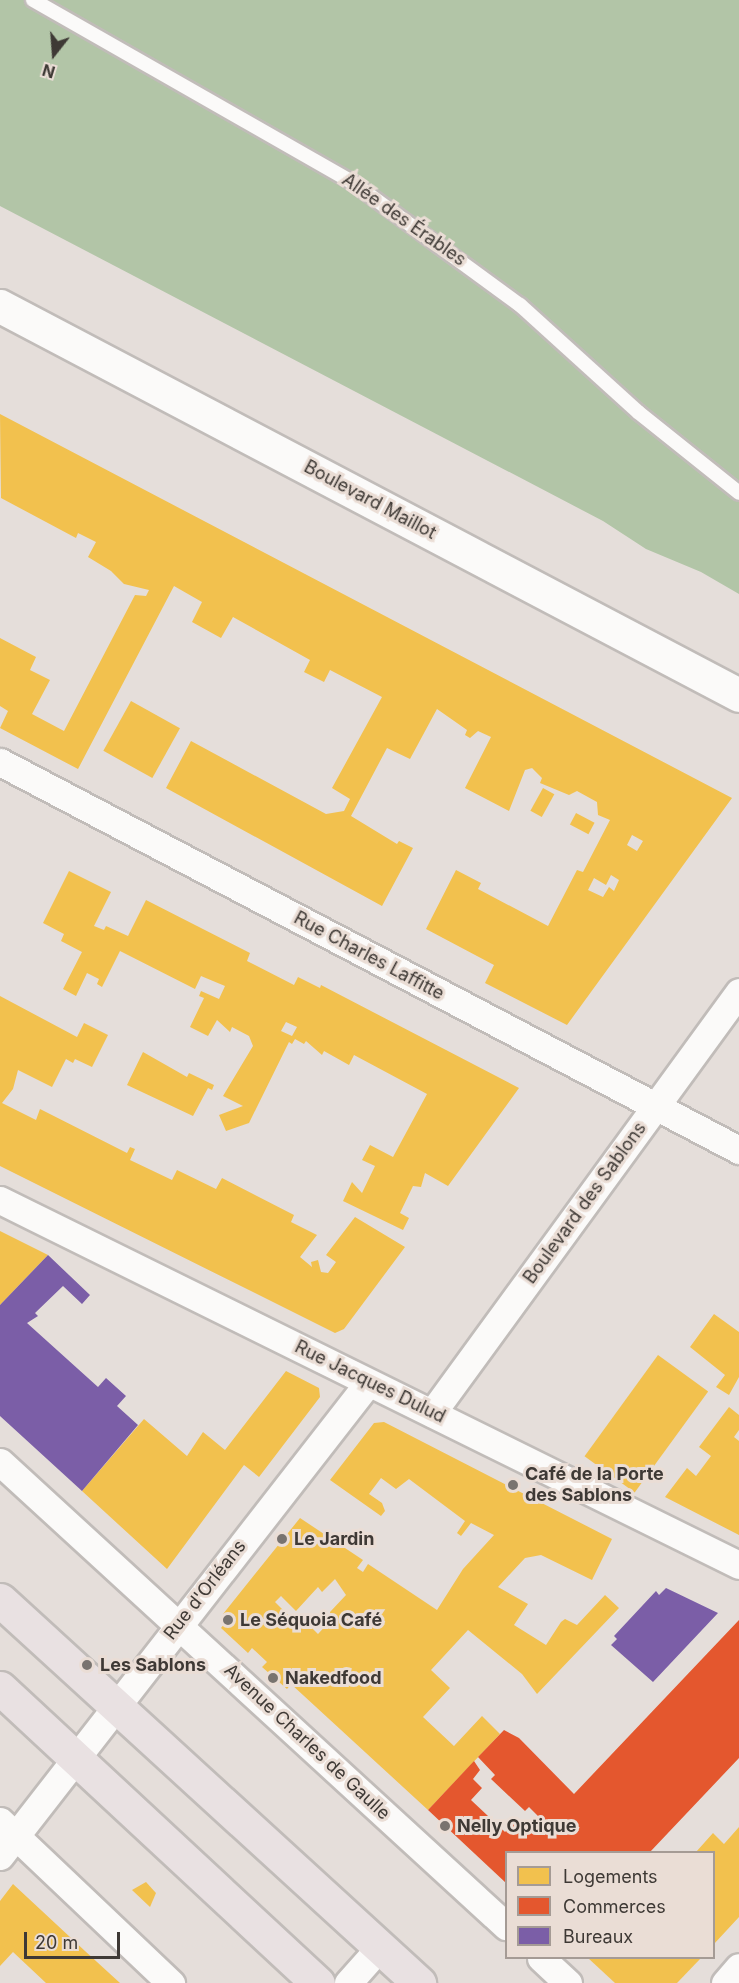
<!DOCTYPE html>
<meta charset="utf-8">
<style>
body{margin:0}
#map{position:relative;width:739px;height:1983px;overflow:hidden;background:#e5deda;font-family:Inter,sans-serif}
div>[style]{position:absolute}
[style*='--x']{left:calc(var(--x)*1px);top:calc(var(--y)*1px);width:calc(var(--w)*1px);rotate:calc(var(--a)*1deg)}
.forest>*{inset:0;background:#b2c5a7}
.homes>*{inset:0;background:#f2c14e;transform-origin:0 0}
.shops>*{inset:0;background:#e4572e}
.offices>*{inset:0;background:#7b5ea7}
.roads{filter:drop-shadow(2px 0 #c1bcb9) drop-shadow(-2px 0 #c1bcb9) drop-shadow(0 2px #c1bcb9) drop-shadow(0 -2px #c1bcb9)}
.lane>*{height:14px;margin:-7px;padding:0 7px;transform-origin:7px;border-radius:7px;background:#fbfaf9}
.street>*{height:27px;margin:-13.5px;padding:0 13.5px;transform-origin:13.5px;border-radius:13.5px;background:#fbfaf9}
.secondary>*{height:33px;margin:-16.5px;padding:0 16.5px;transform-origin:16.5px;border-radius:16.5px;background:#fbfaf9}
.primary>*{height:33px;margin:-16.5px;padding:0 16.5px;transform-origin:16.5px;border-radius:16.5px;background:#e9e1e2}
.dots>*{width:16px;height:16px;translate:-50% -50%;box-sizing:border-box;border:3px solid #eaddd5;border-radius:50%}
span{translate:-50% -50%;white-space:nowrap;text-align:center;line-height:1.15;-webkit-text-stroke:6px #eaddd5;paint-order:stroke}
.street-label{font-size:18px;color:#3e3935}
.poi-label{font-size:18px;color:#3e3935;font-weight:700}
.left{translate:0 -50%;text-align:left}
.legend{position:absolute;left:505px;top:1851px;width:210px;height:108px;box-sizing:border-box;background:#eaddd5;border:2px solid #a59b95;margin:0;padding:8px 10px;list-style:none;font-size:18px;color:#3e3935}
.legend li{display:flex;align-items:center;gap:12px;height:30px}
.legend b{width:30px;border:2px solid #a59b95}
.north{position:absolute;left:24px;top:24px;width:60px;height:60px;-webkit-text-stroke:4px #eaddd5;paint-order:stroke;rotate:197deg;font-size:16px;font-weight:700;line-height:24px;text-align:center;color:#3e3935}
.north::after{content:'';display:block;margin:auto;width:21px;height:27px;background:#3e3935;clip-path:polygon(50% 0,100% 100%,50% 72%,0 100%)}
.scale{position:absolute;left:24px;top:1932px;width:96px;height:27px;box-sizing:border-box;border:3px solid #3e3935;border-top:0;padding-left:8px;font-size:18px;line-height:21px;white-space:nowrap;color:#3e3935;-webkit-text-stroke:4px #eaddd5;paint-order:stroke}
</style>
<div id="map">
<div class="forest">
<div style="clip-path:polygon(0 0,739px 0,739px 594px,701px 572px,646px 549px,603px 521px,0 206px)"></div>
</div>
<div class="homes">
<div style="clip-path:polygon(evenodd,0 414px,732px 798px,567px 1025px,485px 983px,494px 965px,426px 929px,456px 870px,481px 883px,478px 889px,548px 926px,577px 870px,583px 872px,610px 820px,598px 815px,597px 802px,577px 791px,569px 795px,540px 783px,542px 778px,532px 768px,525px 770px,509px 811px,465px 788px,491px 737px,478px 731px,470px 738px,465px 735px,467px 730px,437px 709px,410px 759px,387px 748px,351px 816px,397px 844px,399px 841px,413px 848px,382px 906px,166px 788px,191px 741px,326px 814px,344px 811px,350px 799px,332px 788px,382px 697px,330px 670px,324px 682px,304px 672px,310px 660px,233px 617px,221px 638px,192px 622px,202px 602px,174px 586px,78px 769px,0 728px,8px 711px,0 706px,0 638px,36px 657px,30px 670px,50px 680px,32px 714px,64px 731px,135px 595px,146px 596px,149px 590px,124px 584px,111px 571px,88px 557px,96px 542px,78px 533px,76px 538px,1px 498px,0 414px,632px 835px,643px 841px,637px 851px,627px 845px,632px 835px,0 414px,611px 875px,619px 880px,614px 891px,609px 887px,603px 897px,588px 890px,594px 878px,606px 885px,611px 875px)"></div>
<div style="left:131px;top:701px;width:56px;height:57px;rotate:29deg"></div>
<div style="left:543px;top:788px;width:13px;height:26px;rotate:29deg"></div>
<div style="left:576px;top:813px;width:21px;height:13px;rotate:28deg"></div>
<div style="clip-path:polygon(evenodd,69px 871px,111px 892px,94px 926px,104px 930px,106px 926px,128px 936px,146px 900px,250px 953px,247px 961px,294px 985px,298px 977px,320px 988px,321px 985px,519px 1088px,448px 1186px,425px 1173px,421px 1187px,413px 1186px,400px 1213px,409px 1218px,403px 1230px,343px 1201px,352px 1182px,362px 1193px,375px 1166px,362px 1160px,370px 1145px,393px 1157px,427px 1094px,354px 1055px,349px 1065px,324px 1051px,322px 1055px,306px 1041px,304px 1044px,295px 1039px,292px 1044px,289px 1042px,249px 1123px,226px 1131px,219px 1115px,243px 1106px,223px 1096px,253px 1046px,249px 1036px,232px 1027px,230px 1032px,217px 1020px,208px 1036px,190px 1027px,204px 998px,199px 996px,201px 991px,219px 999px,225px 986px,201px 976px,195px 989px,120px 951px,102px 987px,97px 984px,99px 979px,87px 973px,76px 996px,63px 989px,82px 952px,61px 941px,64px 934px,43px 923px,69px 871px,286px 1022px,297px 1027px,292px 1036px,281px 1031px,286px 1022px)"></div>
<div style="clip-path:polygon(0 996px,77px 1037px,84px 1023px,108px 1035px,92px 1067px,75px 1059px,73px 1063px,66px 1059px,52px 1087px,18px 1070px,13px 1089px,2px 1103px,36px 1120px,40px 1109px,127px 1153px,130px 1147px,135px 1149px,130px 1160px,172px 1180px,177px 1170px,216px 1189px,222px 1178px,294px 1215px,291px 1222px,317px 1235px,300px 1257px,312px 1267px,311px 1262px,318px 1260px,321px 1272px,328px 1273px,336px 1262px,326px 1255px,355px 1217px,405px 1247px,344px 1329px,335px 1333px,0 1166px)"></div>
<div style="clip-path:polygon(143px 1052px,187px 1077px,189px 1073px,214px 1085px,212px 1090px,208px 1088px,193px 1116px,127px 1085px)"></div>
<div style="clip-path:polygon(0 1231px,48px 1255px,0 1305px)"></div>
<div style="clip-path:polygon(714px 1314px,739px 1332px,739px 1377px,729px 1395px,716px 1387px,725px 1375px,690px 1347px)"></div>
<div style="left:658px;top:1355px;width:62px;height:125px;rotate:36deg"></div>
<div style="clip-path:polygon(286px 1371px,319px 1388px,320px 1397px,259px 1477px,244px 1465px,167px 1569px,82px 1491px,144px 1419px,187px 1456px,203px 1432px,225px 1450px)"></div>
<div style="clip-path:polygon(729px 1407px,739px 1415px,739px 1430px,734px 1437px,739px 1441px,739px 1535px,665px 1497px,687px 1468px,696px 1476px,711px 1456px,699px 1447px)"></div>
<div style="clip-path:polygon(evenodd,384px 1422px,612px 1539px,592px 1580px,541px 1555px,525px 1558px,498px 1587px,528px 1604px,514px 1625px,546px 1645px,561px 1622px,565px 1619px,577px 1625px,605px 1595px,619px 1608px,537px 1694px,522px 1674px,468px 1630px,431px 1670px,450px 1688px,423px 1717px,454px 1746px,482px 1716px,500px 1734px,428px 1810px,291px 1684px,287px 1689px,262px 1667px,267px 1662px,252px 1648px,248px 1653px,221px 1628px,225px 1623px,223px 1614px,300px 1518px,363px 1560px,357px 1568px,363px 1572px,368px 1564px,437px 1610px,463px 1569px,494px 1535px,471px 1523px,461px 1536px,457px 1533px,465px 1521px,409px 1479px,396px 1489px,381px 1478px,369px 1494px,382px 1503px,385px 1511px,381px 1516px,330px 1480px,374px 1423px,384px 1422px,335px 1579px,346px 1595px,330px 1612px,331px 1620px,318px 1634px,309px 1625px,298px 1625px,275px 1602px,281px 1596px,296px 1611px,318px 1587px,322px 1592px,335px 1579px)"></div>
<div style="clip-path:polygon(739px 1827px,739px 1917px,714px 1944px,714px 1852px,696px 1852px,713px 1833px,724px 1844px)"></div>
<div style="clip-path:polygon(146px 1882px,156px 1893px,150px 1907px,132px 1890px)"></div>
<div style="clip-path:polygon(13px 1884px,85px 1951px,120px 1983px,46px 1983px,13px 1952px,0 1966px,0 1901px)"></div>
<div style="clip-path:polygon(588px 1958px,701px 1958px,677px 1983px,615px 1983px)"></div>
</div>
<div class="shops">
<div style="clip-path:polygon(739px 1620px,739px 1758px,650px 1852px,506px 1852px,506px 1883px,428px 1810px,474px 1761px,480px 1770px,473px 1779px,482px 1788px,471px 1800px,505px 1832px,516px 1821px,530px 1833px,542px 1820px,529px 1807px,525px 1811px,491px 1779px,495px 1775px,478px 1757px,504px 1730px,519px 1738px,574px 1794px)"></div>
</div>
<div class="offices">
<div style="clip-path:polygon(48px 1255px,90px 1295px,82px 1304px,63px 1286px,35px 1313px,38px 1316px,27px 1323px,98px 1387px,106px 1378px,126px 1396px,117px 1406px,138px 1425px,82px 1491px,0 1416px,0 1305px)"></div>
<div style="clip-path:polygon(666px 1588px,718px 1613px,653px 1682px,611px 1645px,617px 1639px,614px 1636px,656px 1591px,659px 1595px)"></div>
</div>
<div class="roads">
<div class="lane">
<div style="--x:33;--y:0;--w:364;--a:29.7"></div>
<div style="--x:349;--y:180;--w:212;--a:36.2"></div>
<div style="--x:520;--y:305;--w:159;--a:42.2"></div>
<div style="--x:638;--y:412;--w:129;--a:38.7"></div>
</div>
<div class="street">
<div style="--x:0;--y:762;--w:835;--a:27.7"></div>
<div style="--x:0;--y:1200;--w:824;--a:26.29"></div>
<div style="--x:432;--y:1413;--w:521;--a:-53.9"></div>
<div style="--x:0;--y:1462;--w:687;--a:42.52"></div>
<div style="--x:0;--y:1821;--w:236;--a:43.5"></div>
<div style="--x:0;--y:1856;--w:599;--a:-52.12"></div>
<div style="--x:541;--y:1958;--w:37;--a:43"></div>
<div style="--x:348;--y:1983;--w:48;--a:-48.4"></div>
<div style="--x:725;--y:1983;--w:21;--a:-49"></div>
</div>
<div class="secondary">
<div style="--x:0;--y:306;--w:835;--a:27.76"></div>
</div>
<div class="primary">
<div style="--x:0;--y:1600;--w:568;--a:42.43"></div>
<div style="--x:0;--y:1688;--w:434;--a:42.9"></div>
</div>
</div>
<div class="dots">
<div style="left:513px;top:1485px;background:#78736f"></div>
<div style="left:282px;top:1539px;background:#78736f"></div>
<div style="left:228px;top:1620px;background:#78736f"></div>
<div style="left:87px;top:1665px;background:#78736f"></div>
<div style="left:273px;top:1678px;background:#78736f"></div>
<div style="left:445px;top:1826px;background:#78736f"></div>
</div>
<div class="street-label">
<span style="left:404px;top:220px;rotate:35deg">Allée des Érables</span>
<span style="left:370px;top:500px;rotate:28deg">Boulevard Maillot</span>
<span style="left:369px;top:956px;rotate:28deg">Rue Charles Laffitte</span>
<span style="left:585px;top:1203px;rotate:-54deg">Boulevard des Sablons</span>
<span style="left:370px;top:1382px;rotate:26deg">Rue Jacques Dulud</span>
<span style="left:205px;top:1590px;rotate:-52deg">Rue d'Orléans</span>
<span style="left:307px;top:1742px;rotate:43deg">Avenue Charles de Gaulle</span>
</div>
<div class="poi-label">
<span class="left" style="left:525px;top:1485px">Café de la Porte<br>des Sablons</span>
<span class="left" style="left:294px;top:1539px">Le Jardin</span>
<span class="left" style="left:240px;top:1620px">Le Séquoia Café</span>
<span class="left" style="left:100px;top:1665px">Les Sablons</span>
<span class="left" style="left:285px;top:1678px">Nakedfood</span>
<span class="left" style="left:457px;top:1826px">Nelly Optique</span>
</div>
<ul class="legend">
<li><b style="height:16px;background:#f2c14e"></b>Logements</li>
<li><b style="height:16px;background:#e4572e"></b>Commerces</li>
<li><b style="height:16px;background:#7b5ea7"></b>Bureaux</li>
</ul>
<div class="north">N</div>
<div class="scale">20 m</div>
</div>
